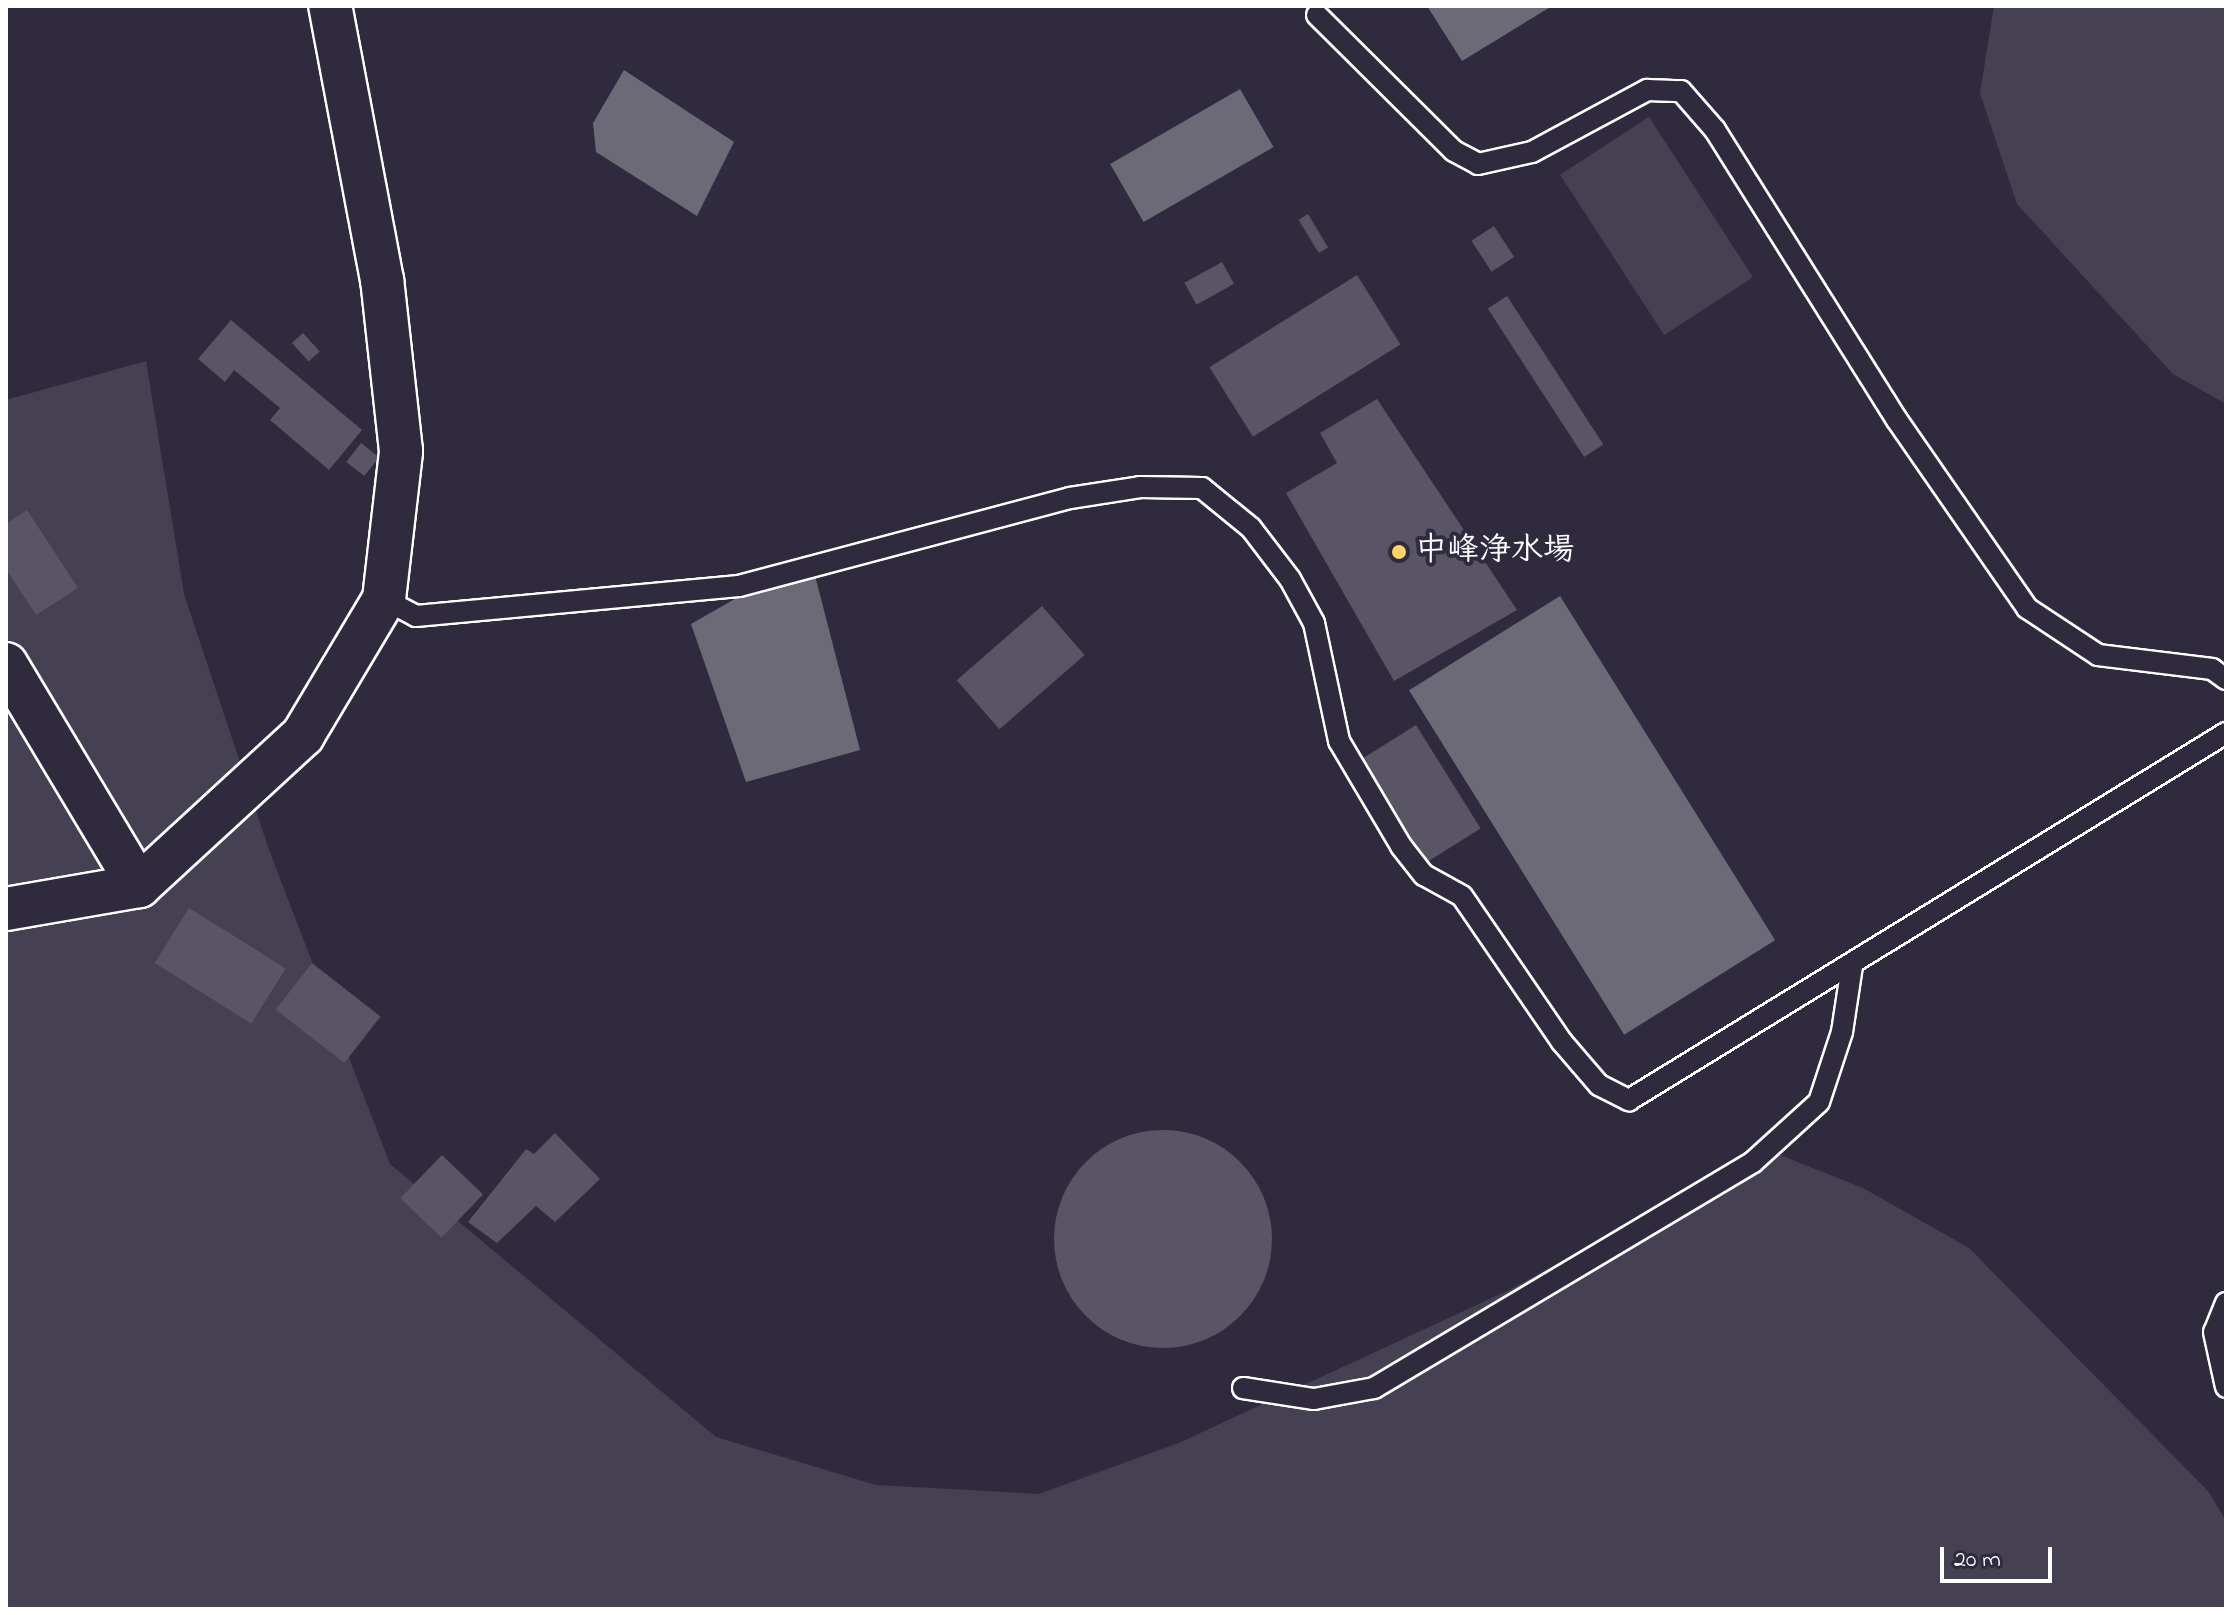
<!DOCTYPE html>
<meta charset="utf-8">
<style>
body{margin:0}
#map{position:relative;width:2232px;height:1615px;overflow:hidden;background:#2f2a3d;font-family:"Indie Flower","Klee One",sans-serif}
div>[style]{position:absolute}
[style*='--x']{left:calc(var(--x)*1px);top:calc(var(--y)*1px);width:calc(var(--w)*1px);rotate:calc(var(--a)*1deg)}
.green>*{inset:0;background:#464152;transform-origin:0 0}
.water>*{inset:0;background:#6d6a77;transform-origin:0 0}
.building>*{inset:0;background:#595564;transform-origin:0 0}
.round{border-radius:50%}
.roads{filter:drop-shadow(2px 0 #fff) drop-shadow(-2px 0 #fff) drop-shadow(0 2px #fff) drop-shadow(0 -2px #fff)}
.service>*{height:20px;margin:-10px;padding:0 10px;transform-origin:10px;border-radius:10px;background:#2f2a3d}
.minor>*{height:42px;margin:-21px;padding:0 21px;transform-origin:21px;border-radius:21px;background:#2f2a3d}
.dots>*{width:22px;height:22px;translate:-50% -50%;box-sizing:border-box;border:4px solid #2f2a3d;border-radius:50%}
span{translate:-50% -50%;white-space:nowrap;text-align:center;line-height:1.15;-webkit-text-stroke:8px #2f2a3d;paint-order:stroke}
.poi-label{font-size:32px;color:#fff;font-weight:700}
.left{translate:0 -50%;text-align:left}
.frame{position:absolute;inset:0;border:8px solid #fff;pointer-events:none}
.scale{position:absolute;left:1940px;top:1547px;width:112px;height:36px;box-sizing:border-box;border:4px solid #fff;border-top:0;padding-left:10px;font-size:24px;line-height:28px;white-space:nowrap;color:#fff;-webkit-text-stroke:6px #2f2a3d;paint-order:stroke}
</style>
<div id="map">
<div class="green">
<div style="clip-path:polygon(1994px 6px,2226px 6px,2226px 404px,2173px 374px,2017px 204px,1980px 93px)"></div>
<div style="left:1649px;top:117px;width:191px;height:106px;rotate:57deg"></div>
<div style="clip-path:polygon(146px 361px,184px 594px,269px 850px,390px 1164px,716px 1437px,876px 1485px,1039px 1494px,1181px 1442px,1509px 1290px,1767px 1150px,1863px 1188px,1969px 1248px,2208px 1491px,2226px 1521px,2226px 1609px,6px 1609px,6px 400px)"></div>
</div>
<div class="water">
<div style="clip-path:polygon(1427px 6px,1552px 6px,1462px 61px)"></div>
<div style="clip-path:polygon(624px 70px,734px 142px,697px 216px,596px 152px,593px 123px)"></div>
<div style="left:1240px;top:89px;width:67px;height:150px;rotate:60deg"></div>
<div style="clip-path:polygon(810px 556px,860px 750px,746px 782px,691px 624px)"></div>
<div style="left:1560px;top:596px;width:406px;height:178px;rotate:58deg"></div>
</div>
<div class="building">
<div style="left:1308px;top:214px;width:39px;height:11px;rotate:59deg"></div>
<div style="left:1494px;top:226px;width:37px;height:27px;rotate:57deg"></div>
<div style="left:1222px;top:262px;width:25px;height:43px;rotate:61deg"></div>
<div style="left:1357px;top:275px;width:82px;height:174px;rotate:58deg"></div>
<div style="left:1507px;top:296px;width:177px;height:23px;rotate:57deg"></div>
<div style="clip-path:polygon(231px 320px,362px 430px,329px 470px,270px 420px,280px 408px,234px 370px,225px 382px,198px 359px)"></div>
<div style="left:303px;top:333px;width:25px;height:15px;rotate:48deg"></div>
<div style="clip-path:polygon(1377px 399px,1517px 610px,1394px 681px,1286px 493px,1337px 463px,1320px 433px)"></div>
<div style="left:361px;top:443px;width:23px;height:24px;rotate:38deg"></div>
<div style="clip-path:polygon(27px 510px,78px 588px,36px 615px,6px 569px,6px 524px)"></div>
<div style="left:1042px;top:606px;width:65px;height:113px;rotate:49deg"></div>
<div style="left:1416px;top:725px;width:122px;height:65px;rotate:58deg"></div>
<div style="left:189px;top:908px;width:114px;height:65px;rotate:32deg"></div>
<div style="left:312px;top:963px;width:87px;height:59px;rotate:38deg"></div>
<div class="round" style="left:1054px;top:1130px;width:218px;height:218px"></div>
<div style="clip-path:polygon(555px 1133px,600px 1179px,555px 1222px,536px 1206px,497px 1243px,468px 1222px,526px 1149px,534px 1154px)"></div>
<div style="left:442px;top:1155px;width:57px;height:60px;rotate:44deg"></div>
</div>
<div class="roads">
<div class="service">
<div style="--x:1317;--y:15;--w:193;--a:44.8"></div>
<div style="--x:1454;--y:151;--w:27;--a:28"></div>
<div style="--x:1478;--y:164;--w:55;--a:-12.5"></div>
<div style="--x:1532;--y:152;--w:131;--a:-28.3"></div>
<div style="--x:1647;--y:90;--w:34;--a:2"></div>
<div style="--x:1681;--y:91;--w:52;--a:48.9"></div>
<div style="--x:1715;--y:130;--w:342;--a:57.9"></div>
<div style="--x:1897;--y:420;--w:229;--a:55.3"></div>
<div style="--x:2027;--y:608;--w:85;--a:33.5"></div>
<div style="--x:2098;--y:655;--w:115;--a:7"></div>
<div style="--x:2212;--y:669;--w:17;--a:36"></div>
<div style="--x:384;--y:599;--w:36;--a:28"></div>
<div style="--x:416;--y:616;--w:324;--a:-5.3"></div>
<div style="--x:739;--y:586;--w:342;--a:-14.9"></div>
<div style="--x:1070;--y:498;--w:71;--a:-8.9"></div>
<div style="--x:1140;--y:487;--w:62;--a:0.9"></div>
<div style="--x:1202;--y:488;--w:63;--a:39.2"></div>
<div style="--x:1251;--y:528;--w:64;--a:52.6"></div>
<div style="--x:1290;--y:579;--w:50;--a:61.4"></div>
<div style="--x:1314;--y:623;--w:121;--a:78"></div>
<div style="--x:1339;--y:741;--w:122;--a:59.4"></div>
<div style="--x:1401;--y:846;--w:37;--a:52"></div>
<div style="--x:1424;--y:875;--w:43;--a:28.9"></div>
<div style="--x:1462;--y:896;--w:177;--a:55.6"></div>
<div style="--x:1562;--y:1042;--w:57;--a:49.3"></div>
<div style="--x:1599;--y:1085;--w:34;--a:27"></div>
<div style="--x:1629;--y:1100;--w:701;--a:-31.58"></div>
<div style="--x:2226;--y:1303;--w:31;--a:112"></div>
<div style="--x:2214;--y:1332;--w:56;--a:77.7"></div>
<div style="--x:1243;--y:1388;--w:72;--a:8.8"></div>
<div style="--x:1314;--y:1399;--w:61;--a:-10.4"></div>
<div style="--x:1374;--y:1388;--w:441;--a:-30.8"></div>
<div style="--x:1753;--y:1162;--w:89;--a:-42.3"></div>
<div style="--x:1819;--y:1102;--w:74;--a:-71.8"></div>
<div style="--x:1842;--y:1032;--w:67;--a:-81.4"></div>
</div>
<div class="minor">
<div style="--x:6;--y:664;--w:259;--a:59.1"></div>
<div style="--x:6;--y:909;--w:135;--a:-9.8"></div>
<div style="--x:139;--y:886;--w:223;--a:-42.6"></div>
<div style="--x:303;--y:735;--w:158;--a:-59.2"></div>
<div style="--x:384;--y:599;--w:149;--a:-83.4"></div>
<div style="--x:401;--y:451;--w:172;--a:-96.3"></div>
<div style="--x:382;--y:280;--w:279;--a:-100.7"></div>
</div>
</div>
<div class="dots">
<div style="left:1399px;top:552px;background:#ffd166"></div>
</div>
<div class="poi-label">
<span class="left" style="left:1415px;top:552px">中峰浄水場</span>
</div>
<div class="frame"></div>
<div class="scale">20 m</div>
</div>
